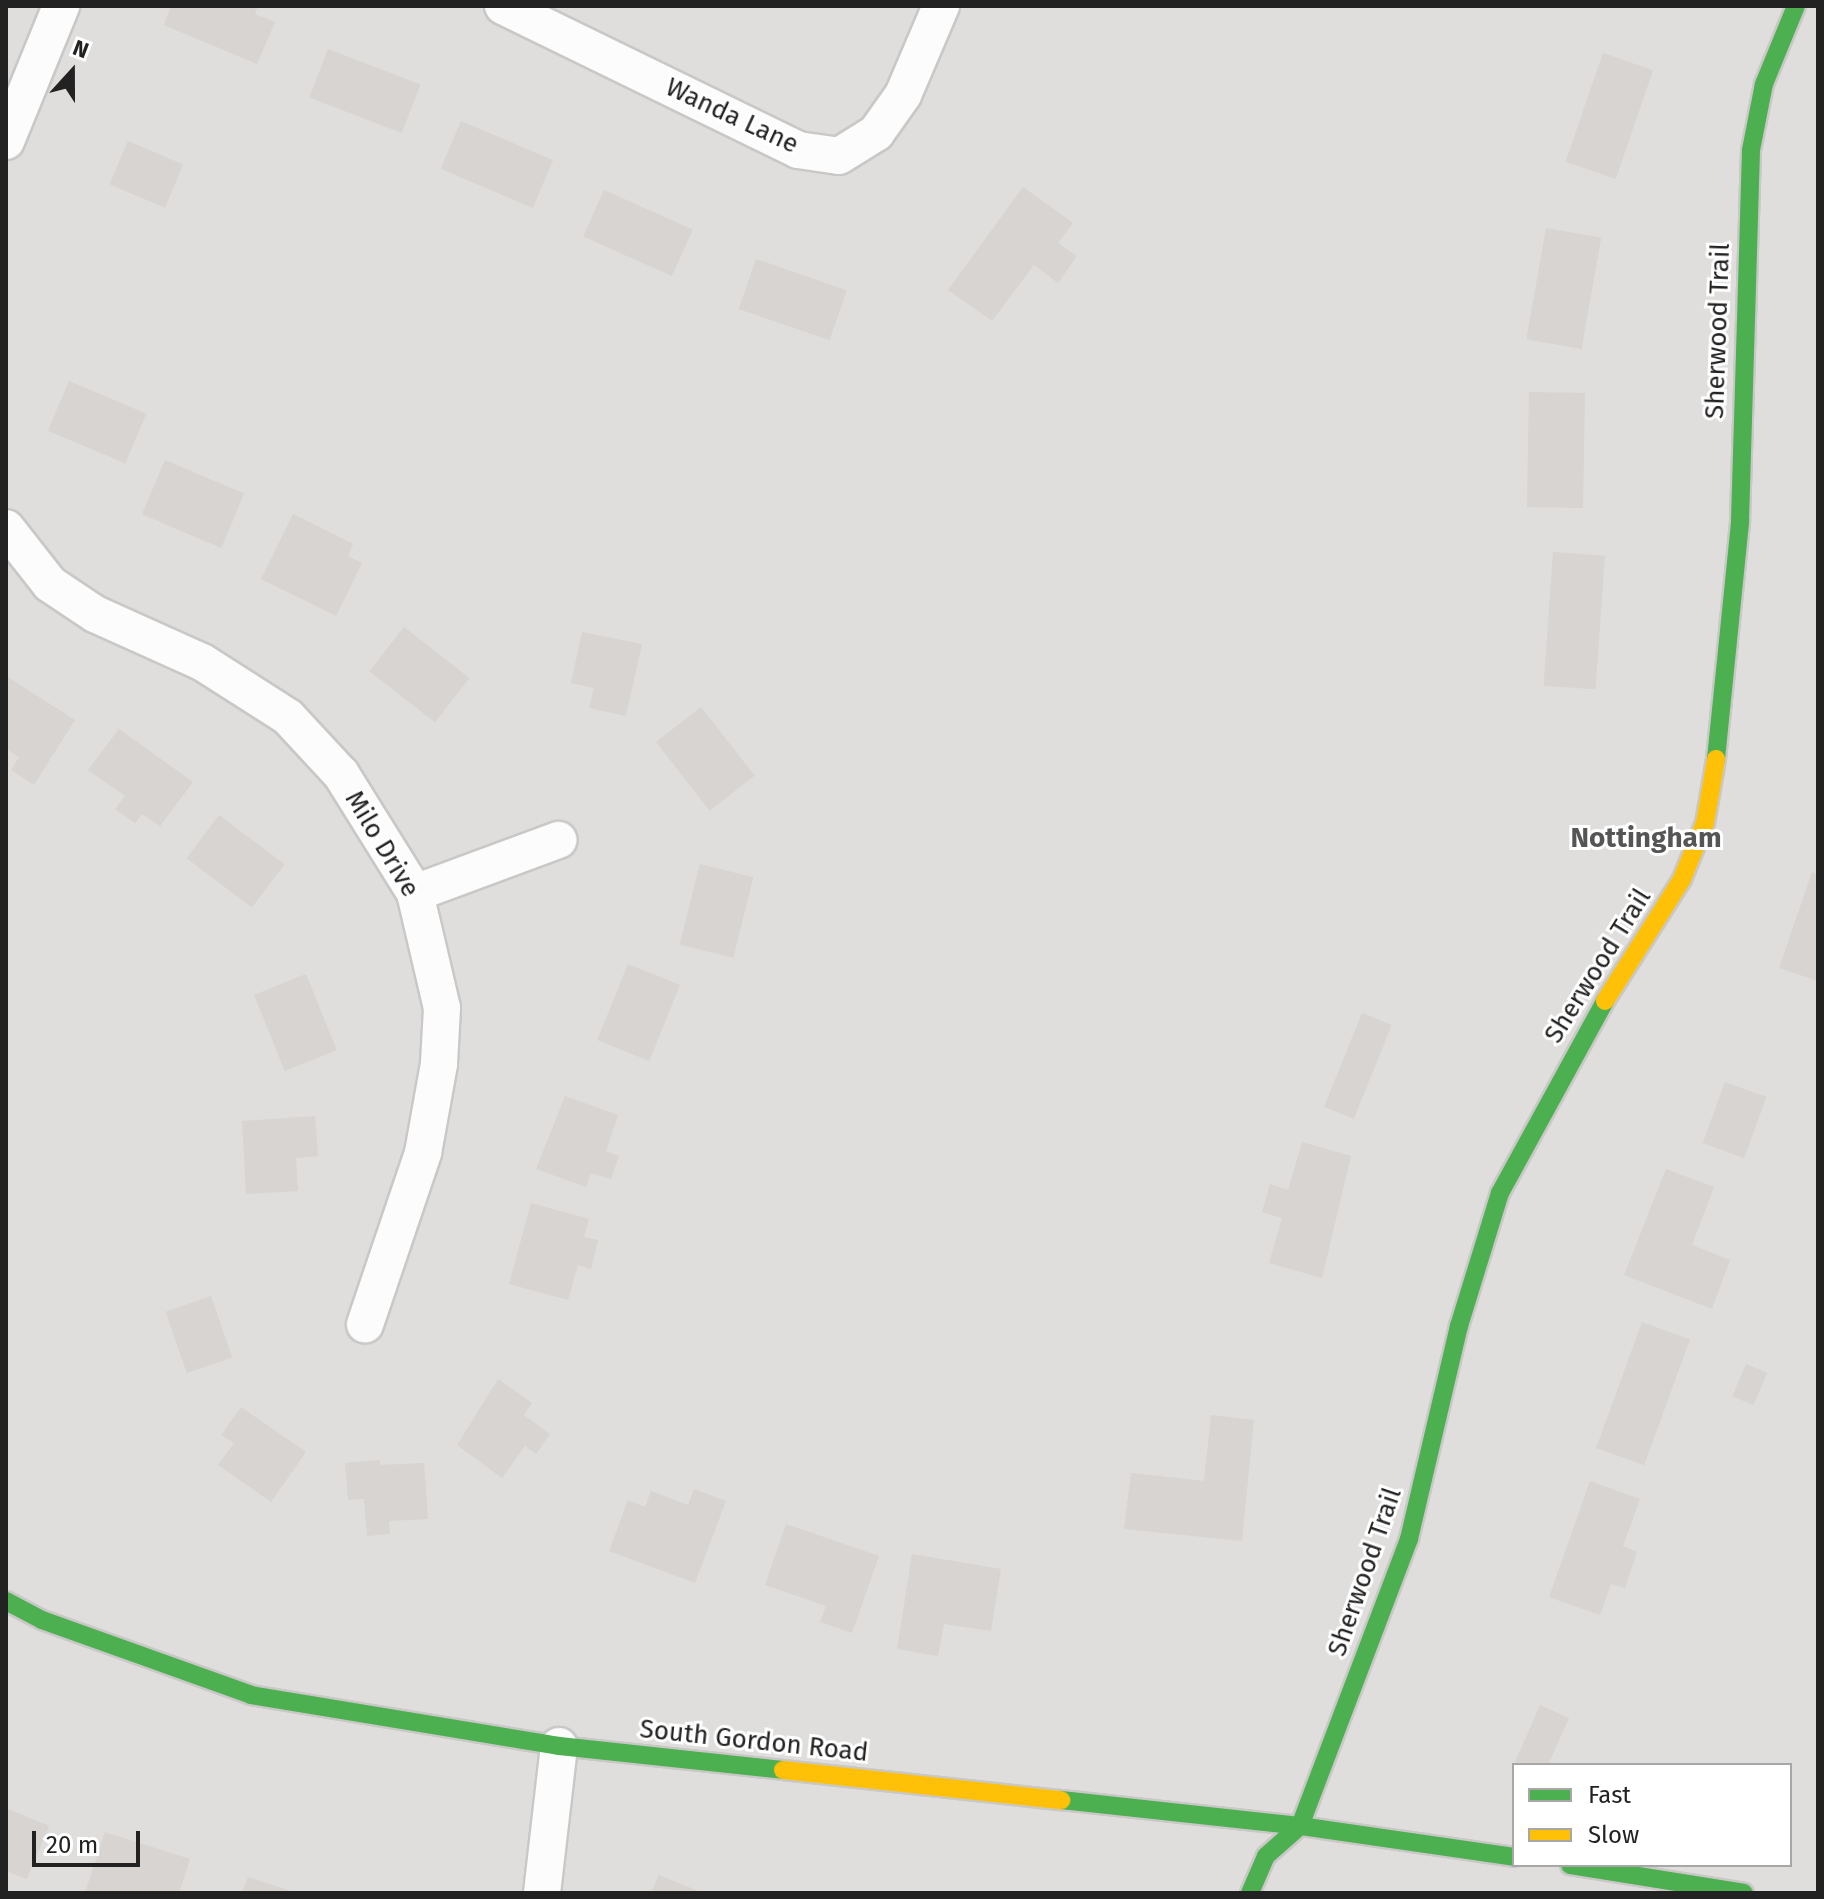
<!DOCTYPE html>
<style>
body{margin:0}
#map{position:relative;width:1824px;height:1899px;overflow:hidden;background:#f0eeeb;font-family:"Fira Sans",sans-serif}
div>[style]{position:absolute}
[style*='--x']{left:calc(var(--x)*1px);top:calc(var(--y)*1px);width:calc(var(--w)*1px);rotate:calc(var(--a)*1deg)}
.residential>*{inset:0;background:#dfdedc}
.building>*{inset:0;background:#d7d4d2;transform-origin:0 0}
.roads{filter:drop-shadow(2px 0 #c9c8c7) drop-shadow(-2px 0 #c9c8c7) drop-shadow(0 2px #c9c8c7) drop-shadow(0 -2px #c9c8c7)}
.street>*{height:36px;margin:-18px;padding:0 18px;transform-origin:18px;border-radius:18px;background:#fdfcfc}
.fast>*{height:18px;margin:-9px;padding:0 9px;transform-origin:9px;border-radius:9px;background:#4caf50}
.slow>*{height:18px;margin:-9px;padding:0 9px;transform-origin:9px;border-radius:9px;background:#ffc107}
span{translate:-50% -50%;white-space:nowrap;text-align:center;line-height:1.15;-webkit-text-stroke:6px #fff;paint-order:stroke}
.street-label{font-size:26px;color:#222}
.neighbourhood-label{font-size:28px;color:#555;font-weight:700}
.frame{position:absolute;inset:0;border:8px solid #222;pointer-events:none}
.legend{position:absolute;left:1512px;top:1763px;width:280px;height:104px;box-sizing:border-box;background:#fff;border:2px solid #a7a7a7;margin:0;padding:10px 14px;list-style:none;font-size:24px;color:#222}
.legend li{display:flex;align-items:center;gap:16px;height:40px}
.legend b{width:40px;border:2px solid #a7a7a7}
.north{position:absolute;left:32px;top:32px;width:80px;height:80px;-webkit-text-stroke:6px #fff;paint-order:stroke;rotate:21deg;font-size:22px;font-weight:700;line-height:32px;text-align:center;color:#222}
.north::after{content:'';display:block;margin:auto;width:28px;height:36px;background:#222;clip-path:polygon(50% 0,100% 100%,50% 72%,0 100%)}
.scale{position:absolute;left:32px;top:1831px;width:108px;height:36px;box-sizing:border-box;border:4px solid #222;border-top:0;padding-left:10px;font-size:24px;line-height:28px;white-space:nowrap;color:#222;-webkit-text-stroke:6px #fff;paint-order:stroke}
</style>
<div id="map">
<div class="residential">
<div style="clip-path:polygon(evenodd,6px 6px,1818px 6px,1818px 1893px,6px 1893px,6px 6px,1514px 1765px,1790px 1765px,1790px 1865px,1514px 1865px,1514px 1765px)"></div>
</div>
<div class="building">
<div style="clip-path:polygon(171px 6px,258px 6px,255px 14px,275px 22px,257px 64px,164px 25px)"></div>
<div style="left:328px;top:49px;width:99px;height:52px;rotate:21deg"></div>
<div style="left:1603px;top:53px;width:53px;height:115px;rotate:19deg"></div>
<div style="left:461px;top:121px;width:100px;height:52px;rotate:23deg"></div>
<div style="left:128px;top:141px;width:60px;height:47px;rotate:23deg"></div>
<div style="clip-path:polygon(1023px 187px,1073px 223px,1058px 243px,1077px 256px,1058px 283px,1034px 265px,992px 321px,948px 290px)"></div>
<div style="left:604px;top:190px;width:97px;height:51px;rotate:24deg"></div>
<div style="left:1546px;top:228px;width:56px;height:113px;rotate:10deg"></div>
<div style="left:756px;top:259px;width:96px;height:53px;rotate:19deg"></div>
<div style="left:69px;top:381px;width:84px;height:54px;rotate:23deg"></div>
<div style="left:1529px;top:392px;width:56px;height:115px;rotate:1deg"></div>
<div style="left:165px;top:460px;width:86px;height:59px;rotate:23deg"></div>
<div style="clip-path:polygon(293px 514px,353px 544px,348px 556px,362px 563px,336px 616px,261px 579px)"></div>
<div style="left:1553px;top:552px;width:52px;height:134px;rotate:4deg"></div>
<div style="left:404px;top:627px;width:83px;height:56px;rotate:38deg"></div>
<div style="clip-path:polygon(582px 632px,642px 644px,626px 716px,589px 708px,594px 688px,571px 683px)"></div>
<div style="clip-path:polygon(6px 676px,75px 720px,34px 785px,11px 770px,19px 757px,6px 749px)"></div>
<div style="left:701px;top:707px;width:87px;height:57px;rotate:52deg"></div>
<div style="clip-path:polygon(119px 729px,193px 782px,160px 826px,142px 814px,135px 823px,115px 809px,125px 796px,88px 770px)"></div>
<div style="left:219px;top:815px;width:82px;height:54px;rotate:37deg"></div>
<div style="left:700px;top:864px;width:55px;height:83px;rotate:14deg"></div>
<div style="clip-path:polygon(1812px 872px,1818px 875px,1818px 981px,1779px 968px)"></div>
<div style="left:628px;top:964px;width:56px;height:82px;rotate:22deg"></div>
<div style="left:306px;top:974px;width:82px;height:56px;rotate:68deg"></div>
<div style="left:1362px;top:1013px;width:32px;height:101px;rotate:22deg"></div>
<div style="left:1725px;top:1082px;width:44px;height:65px;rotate:20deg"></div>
<div style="clip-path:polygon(565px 1096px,618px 1115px,606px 1151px,619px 1156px,611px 1179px,591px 1173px,586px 1187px,536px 1169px)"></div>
<div style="clip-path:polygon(315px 1116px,318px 1156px,296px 1158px,298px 1191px,246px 1194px,242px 1121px)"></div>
<div style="clip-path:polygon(1302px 1142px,1351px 1156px,1322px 1278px,1269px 1263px,1282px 1218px,1262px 1212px,1270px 1184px,1288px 1190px)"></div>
<div style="clip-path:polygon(1666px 1169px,1714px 1187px,1692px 1245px,1730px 1260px,1712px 1309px,1624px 1275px)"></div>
<div style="clip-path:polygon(531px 1203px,589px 1219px,584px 1237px,598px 1240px,591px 1269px,578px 1265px,568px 1300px,509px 1284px)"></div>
<div style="left:211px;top:1296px;width:65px;height:48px;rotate:71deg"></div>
<div style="left:1642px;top:1322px;width:51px;height:134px;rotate:20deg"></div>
<div style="left:1746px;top:1364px;width:23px;height:35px;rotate:23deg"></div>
<div style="clip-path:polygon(498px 1379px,532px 1403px,524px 1415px,550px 1434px,536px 1454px,525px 1446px,502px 1478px,457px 1445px)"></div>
<div style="clip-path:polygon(241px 1407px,306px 1452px,271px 1502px,218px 1465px,234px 1443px,221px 1435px)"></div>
<div style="clip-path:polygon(1211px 1415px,1254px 1420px,1242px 1541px,1124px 1529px,1131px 1473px,1204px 1481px)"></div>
<div style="clip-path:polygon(380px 1460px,380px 1465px,424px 1463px,428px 1519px,389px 1521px,390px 1534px,367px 1536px,364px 1499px,348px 1500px,345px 1463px)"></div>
<div style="clip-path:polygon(1590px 1481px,1640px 1499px,1623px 1546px,1637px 1552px,1625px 1588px,1611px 1584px,1600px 1615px,1549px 1597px)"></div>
<div style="clip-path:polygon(694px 1489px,726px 1501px,695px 1583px,609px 1551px,628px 1500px,645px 1507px,651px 1491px,688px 1505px)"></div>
<div style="clip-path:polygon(786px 1524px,879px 1556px,852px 1633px,820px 1622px,826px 1606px,765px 1585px)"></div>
<div style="clip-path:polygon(912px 1554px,1001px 1569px,991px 1631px,944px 1624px,938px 1656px,897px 1649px)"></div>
<div style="clip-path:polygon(1540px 1705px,1569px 1718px,1548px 1765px,1523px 1765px,1515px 1762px)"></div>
<div style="clip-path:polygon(6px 1808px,49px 1826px,27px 1879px,6px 1871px)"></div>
<div style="clip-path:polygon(105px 1832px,190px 1859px,179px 1893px,85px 1893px)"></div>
<div style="clip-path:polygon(659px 1875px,703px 1893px,651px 1893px)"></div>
<div style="clip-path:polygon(248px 1877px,294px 1892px,294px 1893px,242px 1893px)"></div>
</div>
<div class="roads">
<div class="street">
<div style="--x:503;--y:6;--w:328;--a:26"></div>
<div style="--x:798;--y:150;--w:41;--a:8.3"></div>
<div style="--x:839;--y:156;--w:44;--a:-31.9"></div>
<div style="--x:876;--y:133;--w:47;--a:-54.6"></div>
<div style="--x:903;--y:95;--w:97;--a:-66.9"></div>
<div style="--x:6;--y:141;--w:146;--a:-67.8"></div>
<div style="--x:6;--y:528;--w:71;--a:51.8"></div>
<div style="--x:50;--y:584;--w:54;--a:33.7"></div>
<div style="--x:95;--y:614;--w:117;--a:24.2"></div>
<div style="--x:202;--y:662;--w:102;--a:32.6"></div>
<div style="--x:288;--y:717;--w:78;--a:47.1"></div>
<div style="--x:341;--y:774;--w:140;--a:58.1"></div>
<div style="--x:415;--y:893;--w:118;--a:76.8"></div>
<div style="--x:442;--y:1008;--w:56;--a:93.1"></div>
<div style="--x:439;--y:1064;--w:90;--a:100.2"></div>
<div style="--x:423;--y:1153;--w:181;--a:108.7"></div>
<div style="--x:415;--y:893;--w:153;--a:-20.3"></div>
<div style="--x:542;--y:1893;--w:148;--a:-83.4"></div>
</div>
<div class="fast">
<div style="--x:1716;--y:759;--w:239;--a:-84.2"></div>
<div style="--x:1740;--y:521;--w:371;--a:-88.3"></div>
<div style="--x:1751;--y:150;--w:67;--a:-78.9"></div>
<div style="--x:1764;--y:84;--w:84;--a:-67.7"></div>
<div style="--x:6;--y:1601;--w:41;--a:27.8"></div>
<div style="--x:42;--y:1620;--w:222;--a:19.7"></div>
<div style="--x:251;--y:1695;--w:312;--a:9.4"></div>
<div style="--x:559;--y:1746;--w:225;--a:6.1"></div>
<div style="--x:1061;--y:1800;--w:240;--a:6.2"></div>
<div style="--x:1300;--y:1826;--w:216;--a:8.2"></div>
<div style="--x:1570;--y:1865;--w:176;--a:9.1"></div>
<div style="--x:1250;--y:1893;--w:40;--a:-66.6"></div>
<div style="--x:1266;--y:1856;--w:45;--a:-41.4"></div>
<div style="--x:1300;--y:1826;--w:307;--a:-69.2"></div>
<div style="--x:1409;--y:1539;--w:219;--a:-76.8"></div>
<div style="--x:1459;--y:1326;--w:139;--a:-72.9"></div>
<div style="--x:1500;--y:1193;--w:219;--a:-61.3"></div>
</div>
<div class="slow">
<div style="--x:1605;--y:1001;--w:144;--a:-57.7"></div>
<div style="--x:1682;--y:879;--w:61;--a:-67.7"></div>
<div style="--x:1705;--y:823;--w:65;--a:-80.2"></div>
<div style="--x:783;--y:1770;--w:280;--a:6.2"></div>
</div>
</div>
<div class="street-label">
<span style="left:732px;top:116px;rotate:25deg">Wanda Lane</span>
<span style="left:1718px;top:331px;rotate:-88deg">Sherwood Trail</span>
<span style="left:382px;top:844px;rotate:59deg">Milo Drive</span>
<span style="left:1598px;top:966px;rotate:-58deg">Sherwood Trail</span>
<span style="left:1365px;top:1572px;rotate:-71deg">Sherwood Trail</span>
<span style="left:754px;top:1741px;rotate:6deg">South Gordon Road</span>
</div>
<div class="neighbourhood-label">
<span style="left:1646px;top:838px">Nottingham</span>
</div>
<div class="frame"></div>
<ul class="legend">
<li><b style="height:10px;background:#4caf50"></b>Fast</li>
<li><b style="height:10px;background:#ffc107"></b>Slow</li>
</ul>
<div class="north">N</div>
<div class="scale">20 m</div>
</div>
